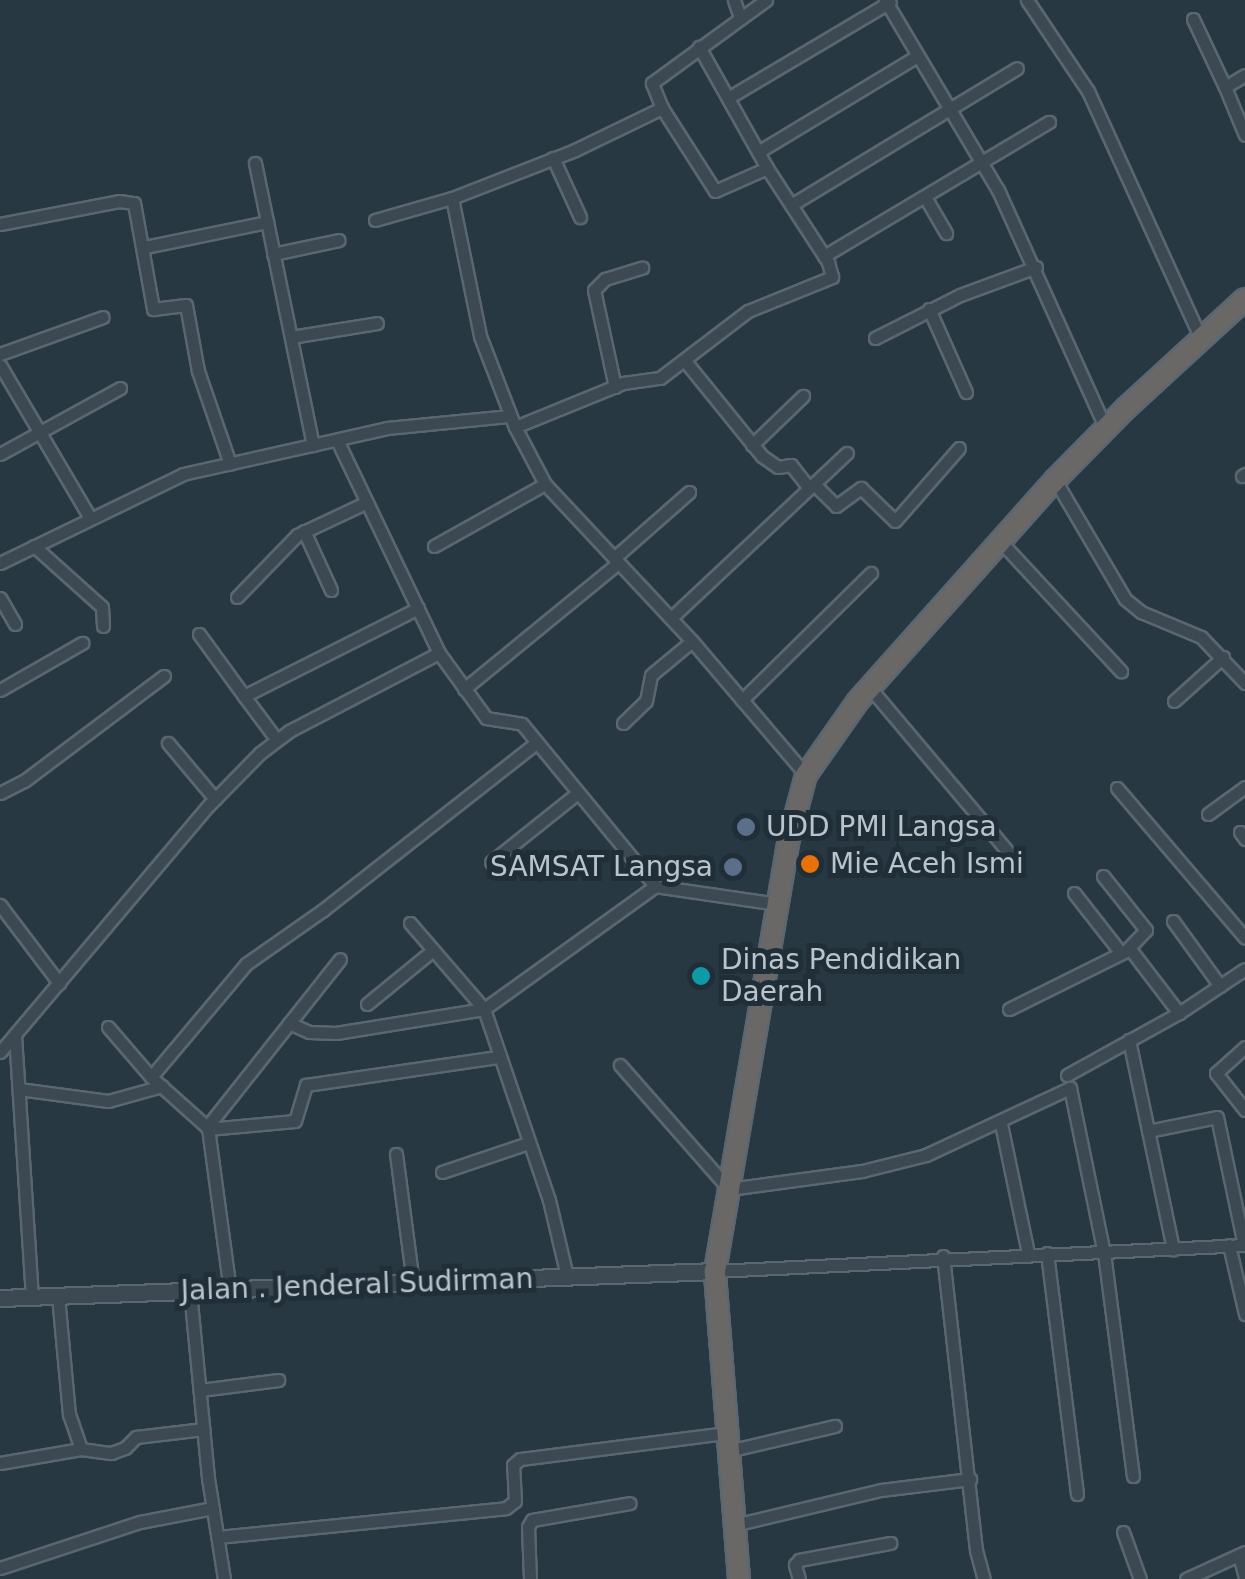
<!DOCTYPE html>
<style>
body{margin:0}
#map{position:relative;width:1245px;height:1579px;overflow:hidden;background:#273843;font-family:"DejaVu Sans",sans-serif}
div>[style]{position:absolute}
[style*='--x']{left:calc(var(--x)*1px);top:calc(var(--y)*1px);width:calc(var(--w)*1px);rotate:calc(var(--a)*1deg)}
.roads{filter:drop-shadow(2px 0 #5a6770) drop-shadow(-2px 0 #5a6770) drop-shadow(0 2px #5a6770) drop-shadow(0 -2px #5a6770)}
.minor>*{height:11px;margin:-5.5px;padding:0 5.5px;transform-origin:5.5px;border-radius:5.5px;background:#3c4953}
.tertiary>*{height:15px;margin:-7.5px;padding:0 7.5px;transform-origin:7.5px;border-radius:7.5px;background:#3c4953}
.trunk>*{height:20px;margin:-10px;padding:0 10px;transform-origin:10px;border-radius:10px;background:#6a6866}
.dots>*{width:28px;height:28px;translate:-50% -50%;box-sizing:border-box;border:5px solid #202e38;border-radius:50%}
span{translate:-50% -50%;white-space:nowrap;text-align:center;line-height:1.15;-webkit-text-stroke:10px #202e38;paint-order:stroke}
.poi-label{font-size:28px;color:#b9c4cd}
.left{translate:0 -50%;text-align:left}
.right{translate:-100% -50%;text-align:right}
.street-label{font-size:28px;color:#b9c4cd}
</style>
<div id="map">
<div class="roads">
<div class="minor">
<div style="--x:734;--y:0;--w:18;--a:71"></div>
<div style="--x:885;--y:0;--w:221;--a:59.3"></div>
<div style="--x:998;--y:190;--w:262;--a:65.7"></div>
<div style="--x:1027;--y:0;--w:110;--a:56.2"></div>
<div style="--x:1088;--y:91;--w:273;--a:65.5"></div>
<div style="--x:1193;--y:19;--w:75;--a:64.8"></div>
<div style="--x:1245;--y:75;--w:23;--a:149"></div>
<div style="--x:1225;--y:87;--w:52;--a:67.4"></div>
<div style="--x:728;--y:98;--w:188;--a:-30.7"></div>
<div style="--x:662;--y:108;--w:98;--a:57.4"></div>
<div style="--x:715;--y:191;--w:57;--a:-23.9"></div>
<div style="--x:758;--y:152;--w:186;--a:-31.1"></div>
<div style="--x:553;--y:158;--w:65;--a:65.4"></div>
<div style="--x:255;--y:163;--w:288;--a:78.4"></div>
<div style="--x:925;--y:197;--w:42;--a:59.7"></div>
<div style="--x:452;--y:198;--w:141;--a:78.5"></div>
<div style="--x:480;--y:336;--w:97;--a:69"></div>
<div style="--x:515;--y:427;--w:64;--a:62.2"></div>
<div style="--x:545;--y:484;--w:215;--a:46.9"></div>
<div style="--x:692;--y:641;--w:176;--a:49.6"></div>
<div style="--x:791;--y:205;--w:264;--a:-31.2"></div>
<div style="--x:375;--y:220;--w:80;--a:-15.9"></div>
<div style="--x:452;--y:198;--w:132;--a:-21.3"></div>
<div style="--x:575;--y:150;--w:97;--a:-25.8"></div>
<div style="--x:662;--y:108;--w:27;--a:-112"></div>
<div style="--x:652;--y:83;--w:141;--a:-36.1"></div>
<div style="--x:0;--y:224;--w:121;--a:-10.9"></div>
<div style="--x:119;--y:201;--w:15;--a:8"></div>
<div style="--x:134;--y:203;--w:108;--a:79.8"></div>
<div style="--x:153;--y:309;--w:33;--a:-7"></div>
<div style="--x:186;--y:305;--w:67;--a:79.7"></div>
<div style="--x:198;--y:371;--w:98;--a:71"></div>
<div style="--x:145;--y:247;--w:125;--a:-11.6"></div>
<div style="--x:273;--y:254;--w:67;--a:-12"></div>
<div style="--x:824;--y:256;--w:262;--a:-30.8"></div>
<div style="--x:929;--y:309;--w:91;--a:66"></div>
<div style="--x:291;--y:337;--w:87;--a:-9.2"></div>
<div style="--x:875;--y:338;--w:95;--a:-26.8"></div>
<div style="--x:960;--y:295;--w:81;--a:-20.2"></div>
<div style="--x:0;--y:354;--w:109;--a:-19.8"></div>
<div style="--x:685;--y:361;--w:122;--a:51"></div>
<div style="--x:762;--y:456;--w:19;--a:35"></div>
<div style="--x:778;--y:467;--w:13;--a:-9"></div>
<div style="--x:791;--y:465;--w:29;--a:52"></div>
<div style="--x:0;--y:365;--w:178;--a:59.5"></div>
<div style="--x:615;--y:387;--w:99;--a:-102.2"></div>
<div style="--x:594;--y:290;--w:16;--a:-45"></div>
<div style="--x:605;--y:279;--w:39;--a:-17"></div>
<div style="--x:515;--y:427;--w:117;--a:-22.2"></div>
<div style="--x:623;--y:383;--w:37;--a:-8"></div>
<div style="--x:660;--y:378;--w:111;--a:-37.3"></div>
<div style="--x:748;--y:311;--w:91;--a:-22"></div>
<div style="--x:832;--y:277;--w:16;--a:-105"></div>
<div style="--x:828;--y:262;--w:112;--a:-123"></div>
<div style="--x:767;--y:168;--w:139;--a:-119.3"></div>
<div style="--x:337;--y:440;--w:236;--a:64.4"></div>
<div style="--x:439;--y:653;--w:80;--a:54.1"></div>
<div style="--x:486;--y:718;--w:36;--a:9"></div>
<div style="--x:522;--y:724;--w:210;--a:50.6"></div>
<div style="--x:655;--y:886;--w:124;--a:8.3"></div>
<div style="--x:752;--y:445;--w:71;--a:-43.9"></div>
<div style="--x:0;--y:454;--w:137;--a:-28.8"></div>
<div style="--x:1242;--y:476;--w:4;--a:-34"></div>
<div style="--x:1055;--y:480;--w:138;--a:59.5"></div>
<div style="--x:1125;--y:599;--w:21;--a:39"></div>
<div style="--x:1141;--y:612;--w:65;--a:22.6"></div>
<div style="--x:1201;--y:637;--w:64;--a:46.3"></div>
<div style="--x:814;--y:484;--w:31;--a:45"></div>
<div style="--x:836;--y:506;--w:31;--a:-36"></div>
<div style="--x:861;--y:488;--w:47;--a:44.1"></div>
<div style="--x:895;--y:521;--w:97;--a:-48.8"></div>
<div style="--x:304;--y:531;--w:65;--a:65.4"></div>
<div style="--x:1000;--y:541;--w:178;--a:47.1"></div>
<div style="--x:34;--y:546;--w:91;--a:41.9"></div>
<div style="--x:102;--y:607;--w:19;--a:87"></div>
<div style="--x:434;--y:546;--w:127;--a:-29.2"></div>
<div style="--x:614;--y:558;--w:100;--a:-41.3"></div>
<div style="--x:0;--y:563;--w:203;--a:-25.9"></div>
<div style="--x:183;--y:474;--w:209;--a:-12.7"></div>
<div style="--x:387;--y:428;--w:124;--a:-5.6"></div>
<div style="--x:237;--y:597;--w:86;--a:-45.9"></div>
<div style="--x:297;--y:535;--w:77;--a:-25.2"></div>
<div style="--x:0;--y:598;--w:30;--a:60"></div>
<div style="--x:671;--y:618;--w:241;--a:-43.2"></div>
<div style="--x:199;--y:634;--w:77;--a:54"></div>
<div style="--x:244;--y:696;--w:195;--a:-26.8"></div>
<div style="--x:870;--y:688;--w:224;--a:49.9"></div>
<div style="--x:464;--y:689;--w:199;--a:-39.3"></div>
<div style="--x:0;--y:690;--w:95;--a:-29.8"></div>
<div style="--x:244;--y:696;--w:54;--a:53.3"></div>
<div style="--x:742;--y:700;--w:181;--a:-44.6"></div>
<div style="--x:1174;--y:701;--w:66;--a:-41.9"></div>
<div style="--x:623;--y:723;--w:32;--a:-44"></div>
<div style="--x:646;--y:701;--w:26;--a:-79"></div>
<div style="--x:651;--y:675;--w:53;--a:-39.7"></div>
<div style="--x:168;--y:743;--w:73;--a:50"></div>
<div style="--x:1117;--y:788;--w:197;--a:49.5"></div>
<div style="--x:0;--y:793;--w:27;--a:-27"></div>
<div style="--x:24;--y:781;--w:175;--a:-36.9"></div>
<div style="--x:1208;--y:814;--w:46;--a:-36.1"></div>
<div style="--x:1240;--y:832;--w:9;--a:54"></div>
<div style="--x:491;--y:862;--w:107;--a:-38.6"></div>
<div style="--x:1103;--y:876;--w:69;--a:51.5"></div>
<div style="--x:1146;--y:930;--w:28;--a:134"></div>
<div style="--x:1074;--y:893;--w:76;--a:51.9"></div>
<div style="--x:0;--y:905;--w:98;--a:52.9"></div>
<div style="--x:1173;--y:921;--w:80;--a:54.1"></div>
<div style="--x:410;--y:923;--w:113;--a:49.3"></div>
<div style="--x:484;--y:1009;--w:202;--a:71.2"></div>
<div style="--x:549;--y:1200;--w:78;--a:76.7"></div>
<div style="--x:367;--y:1004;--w:85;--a:-39.3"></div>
<div style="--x:1009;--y:1009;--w:135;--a:-26.4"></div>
<div style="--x:1130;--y:949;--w:81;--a:52.6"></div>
<div style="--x:289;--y:1023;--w:22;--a:24"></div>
<div style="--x:309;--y:1032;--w:27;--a:2"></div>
<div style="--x:336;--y:1033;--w:150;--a:-9.2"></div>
<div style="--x:484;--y:1009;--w:211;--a:-35.7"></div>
<div style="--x:108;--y:1027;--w:66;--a:49.3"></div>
<div style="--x:151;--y:1077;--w:76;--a:41.8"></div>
<div style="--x:208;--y:1128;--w:163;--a:82.3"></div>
<div style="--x:15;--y:1035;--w:263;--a:86.3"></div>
<div style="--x:1129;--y:1040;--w:214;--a:78.1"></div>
<div style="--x:1245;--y:1047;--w:39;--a:138"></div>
<div style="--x:1216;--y:1073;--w:47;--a:51.9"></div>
<div style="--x:0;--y:1052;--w:324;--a:-49.8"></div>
<div style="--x:209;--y:805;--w:73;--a:-45.6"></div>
<div style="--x:260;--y:753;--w:36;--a:-37"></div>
<div style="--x:289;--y:731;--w:169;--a:-27.5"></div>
<div style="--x:620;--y:1065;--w:165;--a:48.7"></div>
<div style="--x:729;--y:1189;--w:134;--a:-7.7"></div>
<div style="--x:862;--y:1171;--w:66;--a:-14"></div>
<div style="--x:926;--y:1155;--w:159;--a:-25"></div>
<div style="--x:1070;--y:1088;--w:168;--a:78.4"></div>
<div style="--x:1104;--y:1253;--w:225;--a:82.6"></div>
<div style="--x:1067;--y:1075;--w:128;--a:-29"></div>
<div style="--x:1179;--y:1013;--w:79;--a:-33.7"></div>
<div style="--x:151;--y:1077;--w:148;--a:-49.9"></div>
<div style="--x:246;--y:964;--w:94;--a:-35"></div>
<div style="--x:323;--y:910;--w:271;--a:-38.1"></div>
<div style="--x:19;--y:1089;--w:90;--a:7.7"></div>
<div style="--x:108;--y:1101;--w:56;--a:-15.5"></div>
<div style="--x:1001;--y:1124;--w:132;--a:78.2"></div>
<div style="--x:207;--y:1127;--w:214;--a:-51.6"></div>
<div style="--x:208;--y:1129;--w:87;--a:-5.3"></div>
<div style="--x:295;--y:1121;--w:38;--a:-73"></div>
<div style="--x:306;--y:1085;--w:195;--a:-8.3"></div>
<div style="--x:1148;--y:1131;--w:70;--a:-11.5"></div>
<div style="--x:1217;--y:1117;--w:131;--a:78.1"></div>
<div style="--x:396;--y:1154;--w:131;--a:82.5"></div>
<div style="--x:442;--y:1172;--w:91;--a:-18.6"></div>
<div style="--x:1229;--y:1245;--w:71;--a:76.9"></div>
<div style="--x:1047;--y:1253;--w:243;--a:82.9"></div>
<div style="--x:943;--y:1256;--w:296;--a:83.6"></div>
<div style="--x:976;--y:1550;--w:30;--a:75"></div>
<div style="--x:715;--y:1271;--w:531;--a:-2.81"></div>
<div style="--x:190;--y:1291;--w:188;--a:84.5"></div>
<div style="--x:208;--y:1478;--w:102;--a:81"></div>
<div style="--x:58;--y:1296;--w:119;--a:84.7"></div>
<div style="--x:69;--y:1414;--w:37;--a:71"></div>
<div style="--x:200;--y:1390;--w:79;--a:-7.3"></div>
<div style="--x:728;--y:1451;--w:110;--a:-13.2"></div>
<div style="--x:0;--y:1463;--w:82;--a:-9.8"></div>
<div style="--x:81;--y:1449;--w:30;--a:8"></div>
<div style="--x:111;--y:1453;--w:15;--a:-20"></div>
<div style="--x:125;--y:1448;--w:16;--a:-45"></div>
<div style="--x:136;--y:1437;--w:68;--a:-6.7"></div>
<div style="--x:734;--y:1525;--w:151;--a:-13.4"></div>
<div style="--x:881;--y:1490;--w:90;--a:-7"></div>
<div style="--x:1123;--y:1532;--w:50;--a:70.1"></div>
<div style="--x:218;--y:1537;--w:289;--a:-5.7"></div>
<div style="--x:506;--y:1508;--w:11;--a:-38"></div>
<div style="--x:515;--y:1501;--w:36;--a:-93"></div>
<div style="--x:513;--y:1465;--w:9;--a:-41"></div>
<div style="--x:520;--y:1459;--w:209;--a:-7.2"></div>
<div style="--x:1239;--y:1555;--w:23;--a:75"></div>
<div style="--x:0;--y:1568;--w:147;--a:-18.2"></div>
<div style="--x:140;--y:1522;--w:74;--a:-10.9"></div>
<div style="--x:530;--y:1579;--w:52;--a:-92.2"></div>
<div style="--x:528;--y:1527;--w:8;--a:-60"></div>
<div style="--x:532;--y:1520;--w:99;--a:-9.8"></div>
<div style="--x:799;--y:1579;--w:15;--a:-106"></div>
<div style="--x:795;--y:1565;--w:6;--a:-51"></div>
<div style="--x:799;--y:1560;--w:93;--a:-10.6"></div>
<div style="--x:1186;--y:1579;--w:65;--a:-24.6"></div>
</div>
<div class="tertiary">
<div style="--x:0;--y:1298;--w:716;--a:-2.16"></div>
</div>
<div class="trunk">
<div style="--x:739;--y:1579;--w:309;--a:-94.5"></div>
<div style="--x:715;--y:1271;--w:438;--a:-80.3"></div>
<div style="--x:789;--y:839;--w:66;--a:-75.1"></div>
<div style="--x:806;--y:775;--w:90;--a:-54.9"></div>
<div style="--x:858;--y:701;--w:296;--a:-48.3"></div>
<div style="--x:1055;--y:480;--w:101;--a:-45.4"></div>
<div style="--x:1126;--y:408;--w:161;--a:-42.5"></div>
</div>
</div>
<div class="dots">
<div style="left:746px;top:827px;background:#5c6f8a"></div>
<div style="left:810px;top:864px;background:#e8710a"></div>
<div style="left:733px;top:867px;background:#5c6f8a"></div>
<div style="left:701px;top:976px;background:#0f9aa8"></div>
</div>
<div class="poi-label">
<span class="left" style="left:766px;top:827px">UDD PMI Langsa</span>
<span class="left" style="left:830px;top:864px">Mie Aceh Ismi</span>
<span class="right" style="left:713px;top:867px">SAMSAT Langsa</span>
<span class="left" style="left:721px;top:976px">Dinas Pendidikan<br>Daerah</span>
</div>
<div class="street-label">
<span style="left:357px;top:1285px;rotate:-2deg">Jalan . Jenderal Sudirman</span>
</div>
</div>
